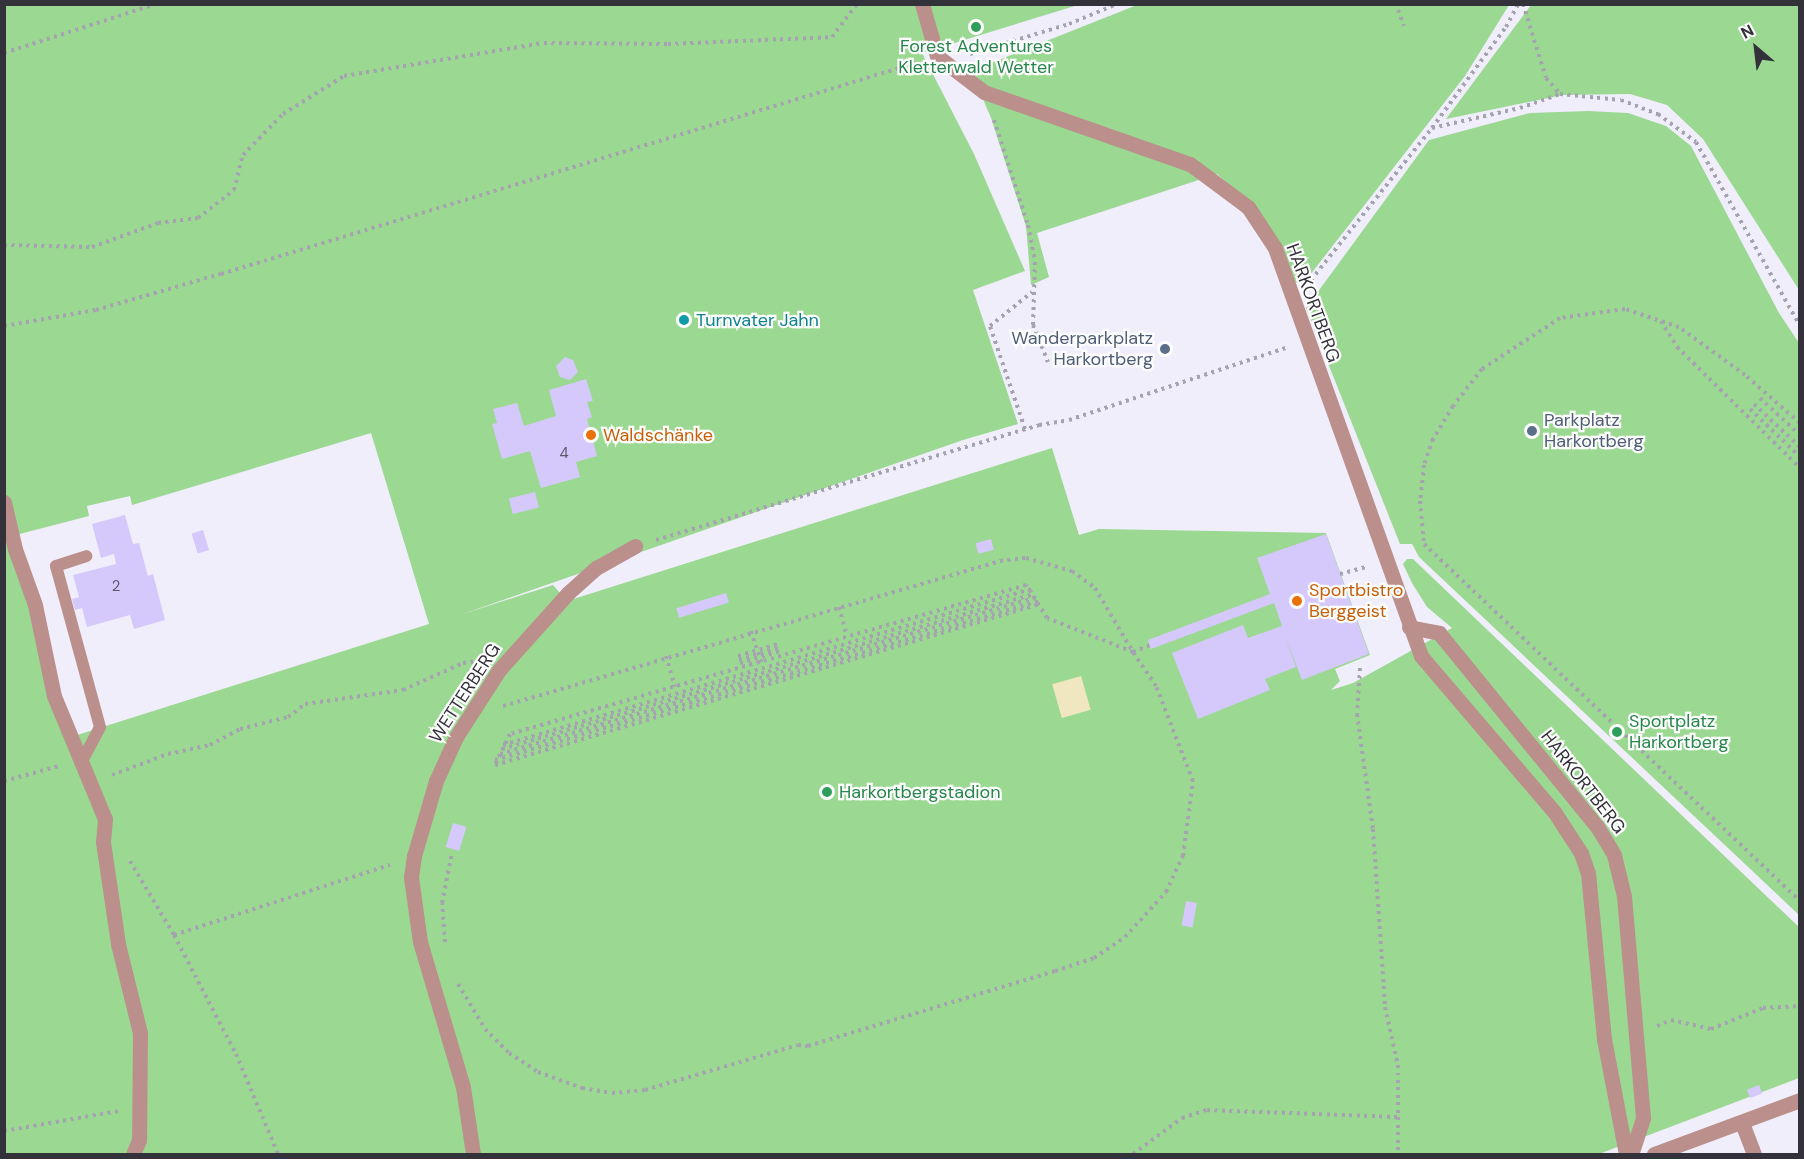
<!DOCTYPE html>
<meta charset="utf-8">
<style>
body{margin:0}
#map{position:relative;width:1804px;height:1159px;overflow:hidden;background:#f1eefc;font-family:"DM Sans",sans-serif}
div>[style]{position:absolute}
[style*='--x']{left:calc(var(--x)*1px);top:calc(var(--y)*1px);width:calc(var(--w)*1px);rotate:calc(var(--a)*1deg)}
.green>*{inset:0;background:#9bd891}
.sand>*{inset:0;background:#f0e7c1;transform-origin:0 0}
.building>*{inset:0;background:#d5c9fc;transform-origin:0 0}
.path>*{height:4px;margin-top:-2px;transform-origin:0;background:repeating-linear-gradient(90deg,#a5a3af 0 3px,transparent 0 7.5px)}
.lane>*{height:12px;margin:-6px;padding:0 6px;transform-origin:6px;border-radius:6px;background:#bb908c}
.street>*{height:15px;margin:-7.5px;padding:0 7.5px;transform-origin:7.5px;border-radius:7.5px;background:#bb908c}
.dots>*{width:16px;height:16px;translate:-50% -50%;box-sizing:border-box;border:3px solid #fdfdfd;border-radius:50%}
span{translate:-50% -50%;white-space:nowrap;text-align:center;line-height:1.15;-webkit-text-stroke:4.5px #fdfdfd;paint-order:stroke}
.number-label{font-size:15px;color:#5c576a}
.number-label span{-webkit-text-stroke-width:0}
.leisure-label{font-size:18px;color:#27864d}
.left{translate:0 -50%;text-align:left}
.street-label{font-size:18px;color:#33313a}
.culture-label{font-size:18px;color:#0d838f}
.service-label{font-size:18px;color:#4e5e75}
.right{translate:-100% -50%;text-align:right}
.food-label{font-size:18px;color:#c56008}
.frame{position:absolute;inset:0;border:6px solid #33313a;pointer-events:none}
.north{position:absolute;left:1726px;top:18px;width:60px;height:60px;-webkit-text-stroke:4px #fdfdfd;paint-order:stroke;rotate:332deg;font-size:16px;font-weight:700;line-height:24px;text-align:center;color:#33313a}
.north::after{content:'';display:block;margin:auto;width:21px;height:27px;background:#33313a;clip-path:polygon(50% 0,100% 100%,50% 72%,0 100%)}
</style>
<div id="map">
<div class="green">
<div style="clip-path:polygon(evenodd,5px 5px,1078px 5px,922px 53px,974px 154px,1025px 271px,973px 290px,1018px 424px,963px 440px,460px 615px,553px 585px,567px 601px,1052px 448px,1079px 535px,1099px 529px,1326px 533px,1370px 655px,1335px 669px,1340px 681px,1331px 690px,1353px 683px,1452px 628px,1427px 607px,1412px 583px,1403px 564px,1407px 559px,1413px 559px,1799px 927px,1799px 1078px,1599px 1154px,5px 1154px,5px 5px,371px 433px,429px 624px,71px 737px,12px 536px,89px 516px,87px 506px,130px 496px,132px 505px,371px 433px)"></div>
<div style="clip-path:polygon(1137px 5px,1509px 5px,1465px 76px,1303px 284px,1294px 282px,1253px 206px,1217px 174px,1037px 233px,1049px 277px,1031px 285px,1026px 226px,991px 118px,971px 71px)"></div>
<div style="clip-path:polygon(1531px 5px,1799px 5px,1799px 290px,1703px 139px,1667px 105px,1630px 94px,1563px 95px,1446px 119px)"></div>
<div style="clip-path:polygon(1588px 111px,1628px 113px,1666px 126px,1691px 146px,1779px 313px,1799px 343px,1799px 915px,1419px 557px,1412px 544px,1400px 544px,1306px 308px,1429px 140px,1530px 113px)"></div>
</div>
<div class="sand">
<div style="left:1081px;top:676px;width:35px;height:30px;rotate:74deg"></div>
</div>
<div class="building">
<div style="clip-path:polygon(565px 357px,573px 360px,578px 372px,570px 380px,560px 377px,556px 366px)"></div>
<div style="clip-path:polygon(586px 379px,593px 401px,587px 402px,592px 417px,587px 419px,597px 456px,576px 462px,580px 477px,541px 488px,530px 451px,502px 459px,492px 424px,497px 423px,493px 409px,517px 403px,524px 426px,556px 416px,549px 390px)"></div>
<div style="left:535px;top:492px;width:16px;height:27px;rotate:76deg"></div>
<div style="clip-path:polygon(125px 515px,133px 544px,139px 543px,148px 576px,153px 574px,165px 620px,134px 629px,130px 615px,87px 627px,82px 608px,75px 610px,72px 599px,79px 597px,73px 575px,116px 564px,114px 554px,101px 558px,92px 524px)"></div>
<div style="left:203px;top:530px;width:21px;height:12px;rotate:73deg"></div>
<div style="clip-path:polygon(1326px 534px,1369px 654px,1302px 680px,1285px 636px,1296px 667px,1265px 679px,1270px 690px,1198px 719px,1172px 653px,1243px 625px,1248px 638px,1282px 626px,1274px 603px,1151px 649px,1148px 640px,1270px 594px,1257px 558px)"></div>
<div style="left:991px;top:539px;width:11px;height:16px;rotate:75deg"></div>
<div style="left:726px;top:593px;width:10px;height:52px;rotate:73deg"></div>
<div style="left:453px;top:823px;width:14px;height:25px;rotate:17deg"></div>
<div style="left:1186px;top:901px;width:11px;height:25px;rotate:10deg"></div>
<div style="left:1759px;top:1085px;width:9px;height:13px;rotate:69deg"></div>
</div>
<div class="path">
<div style="--x:1523;--y:4;--w:77;--a:72.7"></div>
<div style="--x:1546;--y:78;--w:21;--a:49"></div>
<div style="--x:1398;--y:10;--w:17;--a:69"></div>
<div style="--x:4;--y:53;--w:160;--a:-17.9"></div>
<div style="--x:970;--y:54;--w:103;--a:-16.9"></div>
<div style="--x:1069;--y:24;--w:52;--a:-22.6"></div>
<div style="--x:994;--y:120;--w:110;--a:72.1"></div>
<div style="--x:1028;--y:225;--w:38;--a:79"></div>
<div style="--x:1035;--y:262;--w:63;--a:91.8"></div>
<div style="--x:1033;--y:325;--w:40;--a:68"></div>
<div style="--x:1432;--y:128;--w:90;--a:-12.8"></div>
<div style="--x:1520;--y:108;--w:42;--a:-19.3"></div>
<div style="--x:1560;--y:94;--w:61;--a:5.6"></div>
<div style="--x:1621;--y:100;--w:40;--a:21"></div>
<div style="--x:1658;--y:114;--w:47;--a:36.4"></div>
<div style="--x:1696;--y:142;--w:211;--a:60.5"></div>
<div style="--x:4;--y:245;--w:88;--a:1.3"></div>
<div style="--x:92;--y:247;--w:70;--a:-20"></div>
<div style="--x:158;--y:223;--w:40;--a:-7.1"></div>
<div style="--x:198;--y:218;--w:46;--a:-37.9"></div>
<div style="--x:234;--y:190;--w:36;--a:-76"></div>
<div style="--x:243;--y:155;--w:57;--a:-45.7"></div>
<div style="--x:283;--y:114;--w:72;--a:-31.9"></div>
<div style="--x:344;--y:76;--w:203;--a:-9.4"></div>
<div style="--x:544;--y:43;--w:124;--a:0.5"></div>
<div style="--x:668;--y:44;--w:164;--a:-2.4"></div>
<div style="--x:832;--y:37;--w:41;--a:-52.9"></div>
<div style="--x:1311;--y:280;--w:194;--a:-51.5"></div>
<div style="--x:1432;--y:128;--w:125;--a:-53.8"></div>
<div style="--x:1506;--y:27;--w:26;--a:-62"></div>
<div style="--x:1661;--y:321;--w:31;--a:58"></div>
<div style="--x:1677;--y:347;--w:173;--a:44.5"></div>
<div style="--x:4;--y:326;--w:93;--a:-9.9"></div>
<div style="--x:96;--y:310;--w:130;--a:-16.1"></div>
<div style="--x:221;--y:274;--w:726;--a:-16.89"></div>
<div style="--x:1760;--y:398;--w:54;--a:42.8"></div>
<div style="--x:1754;--y:404;--w:63;--a:43.1"></div>
<div style="--x:1750;--y:409;--w:69;--a:43.8"></div>
<div style="--x:1800;--y:423;--w:73;--a:-138.9"></div>
<div style="--x:1745;--y:375;--w:82;--a:-144"></div>
<div style="--x:1679;--y:327;--w:57;--a:-161.6"></div>
<div style="--x:1625;--y:309;--w:66;--a:172.1"></div>
<div style="--x:1560;--y:318;--w:93;--a:146.8"></div>
<div style="--x:1482;--y:369;--w:47;--a:128.1"></div>
<div style="--x:1453;--y:406;--w:39;--a:121"></div>
<div style="--x:1433;--y:439;--w:28;--a:109"></div>
<div style="--x:1424;--y:465;--w:36;--a:96"></div>
<div style="--x:1420;--y:501;--w:43;--a:84.7"></div>
<div style="--x:1424;--y:544;--w:518;--a:43.52"></div>
<div style="--x:1025;--y:429;--w:109;--a:-108.8"></div>
<div style="--x:990;--y:326;--w:54;--a:-39"></div>
<div style="--x:656;--y:540;--w:400;--a:-16.7"></div>
<div style="--x:1039;--y:425;--w:30;--a:-9"></div>
<div style="--x:1069;--y:420;--w:231;--a:-18.4"></div>
<div style="--x:1340;--y:574;--w:27;--a:-15"></div>
<div style="--x:839;--y:607;--w:27;--a:75"></div>
<div style="--x:751;--y:631;--w:33;--a:72"></div>
<div style="--x:666;--y:656;--w:32;--a:74"></div>
<div style="--x:738;--y:656;--w:42;--a:-16.7"></div>
<div style="--x:739;--y:660;--w:42;--a:-16.7"></div>
<div style="--x:740;--y:663;--w:42;--a:-16.7"></div>
<div style="--x:1360;--y:668;--w:46;--a:93.7"></div>
<div style="--x:1357;--y:714;--w:116;--a:82.1"></div>
<div style="--x:1373;--y:829;--w:178;--a:86.1"></div>
<div style="--x:1385;--y:1007;--w:59;--a:77.4"></div>
<div style="--x:1398;--y:1065;--w:89;--a:90"></div>
<div style="--x:503;--y:706;--w:518;--a:-16.26"></div>
<div style="--x:1000;--y:561;--w:26;--a:-7"></div>
<div style="--x:1026;--y:558;--w:48;--a:15.8"></div>
<div style="--x:1072;--y:571;--w:29;--a:36"></div>
<div style="--x:1095;--y:588;--w:74;--a:59.3"></div>
<div style="--x:1133;--y:652;--w:18;--a:-22"></div>
<div style="--x:503;--y:745;--w:551;--a:-16.46"></div>
<div style="--x:502;--y:749;--w:554;--a:-16.24"></div>
<div style="--x:500;--y:754;--w:559;--a:-16.3"></div>
<div style="--x:495;--y:760;--w:567;--a:-16.29"></div>
<div style="--x:495;--y:765;--w:568;--a:-16.46"></div>
<div style="--x:112;--y:775;--w:60;--a:-20.6"></div>
<div style="--x:168;--y:754;--w:43;--a:-12.1"></div>
<div style="--x:210;--y:745;--w:34;--a:-28"></div>
<div style="--x:240;--y:729;--w:49;--a:-14"></div>
<div style="--x:288;--y:717;--w:21;--a:-37"></div>
<div style="--x:305;--y:704;--w:99;--a:-8.1"></div>
<div style="--x:403;--y:690;--w:66;--a:-24.2"></div>
<div style="--x:463;--y:663;--w:15;--a:-8"></div>
<div style="--x:4;--y:781;--w:57;--a:-15.3"></div>
<div style="--x:130;--y:861;--w:86;--a:59.3"></div>
<div style="--x:174;--y:935;--w:227;--a:-18"></div>
<div style="--x:174;--y:935;--w:134;--a:62.5"></div>
<div style="--x:236;--y:1054;--w:108;--a:67.2"></div>
<div style="--x:445;--y:942;--w:39;--a:-94"></div>
<div style="--x:442;--y:903;--w:51;--a:-78.7"></div>
<div style="--x:458;--y:984;--w:52;--a:59"></div>
<div style="--x:485;--y:1029;--w:34;--a:45"></div>
<div style="--x:509;--y:1053;--w:35;--a:33"></div>
<div style="--x:538;--y:1072;--w:47;--a:20"></div>
<div style="--x:582;--y:1088;--w:30;--a:9"></div>
<div style="--x:612;--y:1093;--w:33;--a:-5"></div>
<div style="--x:645;--y:1090;--w:159;--a:-16.4"></div>
<div style="--x:798;--y:1045;--w:10;--a:6"></div>
<div style="--x:808;--y:1046;--w:258;--a:-16.9"></div>
<div style="--x:1055;--y:971;--w:41;--a:-18.4"></div>
<div style="--x:1094;--y:958;--w:37;--a:-34"></div>
<div style="--x:1125;--y:937;--w:61;--a:-47.7"></div>
<div style="--x:1166;--y:892;--w:40;--a:-65"></div>
<div style="--x:1183;--y:856;--w:76;--a:-82.4"></div>
<div style="--x:1193;--y:781;--w:102;--a:-111.3"></div>
<div style="--x:1156;--y:686;--w:41;--a:-124.1"></div>
<div style="--x:1133;--y:652;--w:92;--a:-158.4"></div>
<div style="--x:1047;--y:618;--w:39;--a:-122"></div>
<div style="--x:1026;--y:585;--w:537;--a:163.89"></div>
<div style="--x:510;--y:734;--w:34;--a:116"></div>
<div style="--x:1657;--y:1026;--w:15;--a:-23"></div>
<div style="--x:1671;--y:1020;--w:41;--a:12.7"></div>
<div style="--x:1711;--y:1029;--w:56;--a:-22"></div>
<div style="--x:1763;--y:1008;--w:37;--a:-3"></div>
<div style="--x:4;--y:1131;--w:117;--a:-9.9"></div>
<div style="--x:1133;--y:1154;--w:61;--a:-36.3"></div>
<div style="--x:1182;--y:1118;--w:26;--a:-18"></div>
<div style="--x:1207;--y:1110;--w:190;--a:2.1"></div>
</div>
<div class="lane">
<div style="--x:82;--y:761;--w:38;--a:-62"></div>
<div style="--x:100;--y:727;--w:167;--a:-105.3"></div>
<div style="--x:56;--y:566;--w:32;--a:-18"></div>
</div>
<div class="street">
<div style="--x:922;--y:4;--w:54;--a:73.9"></div>
<div style="--x:937;--y:56;--w:59;--a:37.5"></div>
<div style="--x:984;--y:92;--w:218;--a:19.3"></div>
<div style="--x:1190;--y:164;--w:72;--a:36.6"></div>
<div style="--x:1248;--y:207;--w:49;--a:56.6"></div>
<div style="--x:1275;--y:248;--w:433;--a:70.3"></div>
<div style="--x:1421;--y:656;--w:206;--a:49.5"></div>
<div style="--x:1555;--y:813;--w:48;--a:57"></div>
<div style="--x:1581;--y:853;--w:21;--a:71"></div>
<div style="--x:1588;--y:873;--w:167;--a:84.5"></div>
<div style="--x:1604;--y:1039;--w:117;--a:79.2"></div>
<div style="--x:4;--y:502;--w:48;--a:76.8"></div>
<div style="--x:15;--y:549;--w:59;--a:70.3"></div>
<div style="--x:35;--y:605;--w:93;--a:78.2"></div>
<div style="--x:54;--y:696;--w:133;--a:67.5"></div>
<div style="--x:105;--y:819;--w:23;--a:95"></div>
<div style="--x:103;--y:842;--w:103;--a:81.6"></div>
<div style="--x:118;--y:944;--w:92;--a:76.1"></div>
<div style="--x:140;--y:1033;--w:107;--a:90.5"></div>
<div style="--x:139;--y:1140;--w:15;--a:113"></div>
<div style="--x:1409;--y:627;--w:31;--a:11"></div>
<div style="--x:1439;--y:633;--w:252;--a:50.8"></div>
<div style="--x:1598;--y:828;--w:31;--a:59"></div>
<div style="--x:1614;--y:855;--w:42;--a:76.3"></div>
<div style="--x:1624;--y:896;--w:223;--a:85.1"></div>
<div style="--x:1643;--y:1118;--w:38;--a:108"></div>
<div style="--x:1742;--y:1123;--w:33;--a:69"></div>
<div style="--x:473;--y:1154;--w:68;--a:-98.5"></div>
<div style="--x:463;--y:1087;--w:151;--a:-106.5"></div>
<div style="--x:420;--y:942;--w:66;--a:-97.9"></div>
<div style="--x:411;--y:877;--w:21;--a:-82"></div>
<div style="--x:414;--y:856;--w:78;--a:-73.7"></div>
<div style="--x:436;--y:781;--w:48;--a:-65.6"></div>
<div style="--x:456;--y:737;--w:80;--a:-57.3"></div>
<div style="--x:499;--y:670;--w:103;--a:-48.1"></div>
<div style="--x:568;--y:593;--w:38;--a:-42"></div>
<div style="--x:596;--y:568;--w:45;--a:-29.4"></div>
<div style="--x:1654;--y:1154;--w:156;--a:-20.3"></div>
</div>
<div class="dots">
<div style="left:976px;top:27px;background:#2e9e5b"></div>
<div style="left:684px;top:320px;background:#0f9aa8"></div>
<div style="left:1165px;top:349px;background:#5c6f8a"></div>
<div style="left:1532px;top:431px;background:#5c6f8a"></div>
<div style="left:591px;top:435px;background:#e8710a"></div>
<div style="left:1297px;top:601px;background:#e8710a"></div>
<div style="left:1617px;top:732px;background:#2e9e5b"></div>
<div style="left:827px;top:792px;background:#2e9e5b"></div>
</div>
<div class="number-label">
<span style="left:564px;top:454px">4</span>
<span style="left:116px;top:587px">2</span>
</div>
<div class="leisure-label">
<span style="left:976px;top:57px">Forest Adventures<br>Kletterwald Wetter</span>
<span class="left" style="left:1629px;top:732px">Sportplatz<br>Harkortberg</span>
<span class="left" style="left:839px;top:792px">Harkortbergstadion</span>
</div>
<div class="street-label">
<span style="left:1313px;top:303px;rotate:70deg">HARKORTBERG</span>
<span style="left:465px;top:693px;rotate:-57deg">WETTERBERG</span>
<span style="left:1583px;top:782px;rotate:52deg">HARKORTBERG</span>
</div>
<div class="culture-label">
<span class="left" style="left:696px;top:320px">Turnvater Jahn</span>
</div>
<div class="service-label">
<span class="right" style="left:1153px;top:349px">Wanderparkplatz<br>Harkortberg</span>
<span class="left" style="left:1544px;top:431px">Parkplatz<br>Harkortberg</span>
</div>
<div class="food-label">
<span class="left" style="left:603px;top:435px">Waldschänke</span>
<span class="left" style="left:1309px;top:601px">Sportbistro<br>Berggeist</span>
</div>
<div class="frame"></div>
<div class="north">N</div>
</div>
